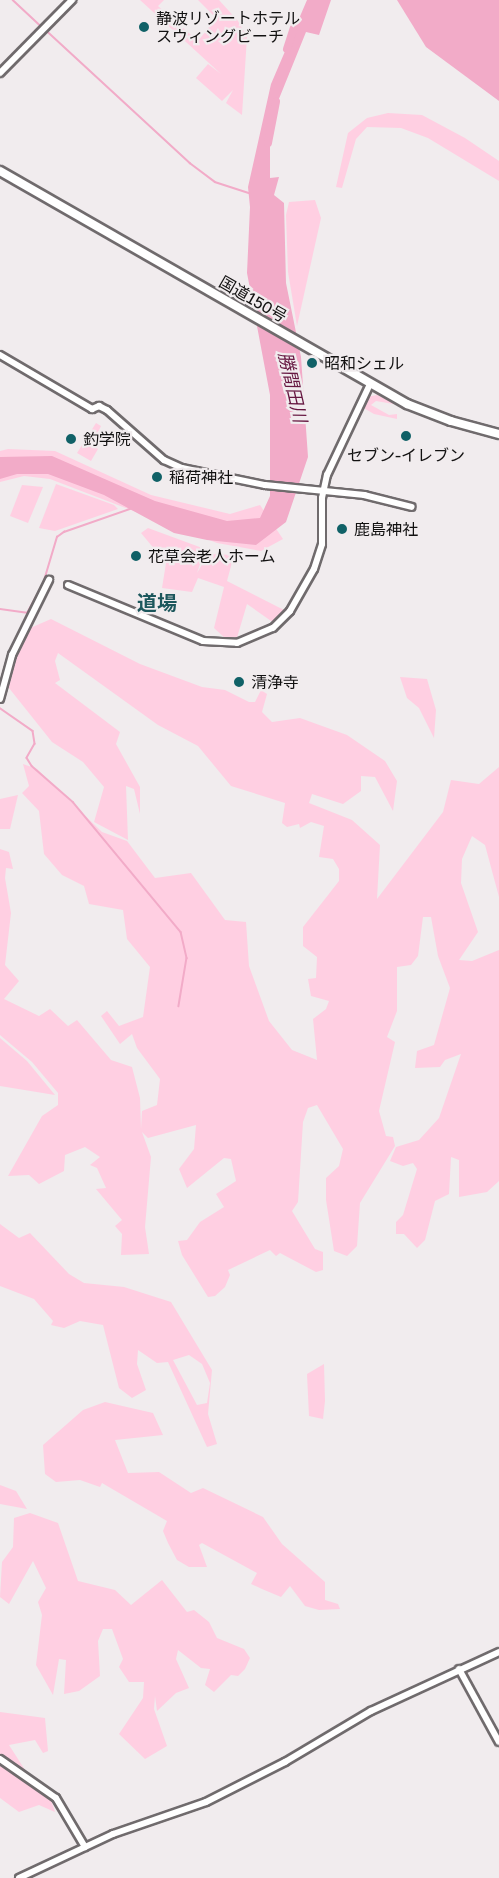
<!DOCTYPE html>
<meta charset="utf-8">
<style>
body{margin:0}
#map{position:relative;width:499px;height:1878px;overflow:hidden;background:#f1ecee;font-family:"Golos Text","Noto Sans JP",sans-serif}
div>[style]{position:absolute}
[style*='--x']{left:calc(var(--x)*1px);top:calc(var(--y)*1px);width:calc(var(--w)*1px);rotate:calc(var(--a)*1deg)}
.green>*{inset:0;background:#ffcfe2}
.water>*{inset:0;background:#f2abc8}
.stream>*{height:1.5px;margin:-0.75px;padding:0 0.75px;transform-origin:0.75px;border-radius:0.75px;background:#f2abc8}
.river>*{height:8px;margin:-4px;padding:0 4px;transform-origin:4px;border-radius:4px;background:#f2abc8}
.roads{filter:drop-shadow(2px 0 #706b6d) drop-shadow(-2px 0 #706b6d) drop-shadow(0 2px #706b6d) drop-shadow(0 -2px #706b6d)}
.secondary>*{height:6px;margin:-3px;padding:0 3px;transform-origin:3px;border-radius:3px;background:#fff}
.highway>*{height:8px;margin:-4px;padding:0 4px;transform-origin:4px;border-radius:4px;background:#fff}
.dots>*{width:16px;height:16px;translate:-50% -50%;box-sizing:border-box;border:3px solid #f1ecee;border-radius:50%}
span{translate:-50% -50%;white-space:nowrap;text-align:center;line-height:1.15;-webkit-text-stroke:4.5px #f1ecee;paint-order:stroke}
.poi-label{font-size:16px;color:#121111}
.left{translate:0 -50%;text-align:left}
.street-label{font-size:16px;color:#121111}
.water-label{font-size:18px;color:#661741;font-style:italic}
.quarter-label{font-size:20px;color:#1c575c;font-weight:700}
</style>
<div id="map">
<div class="green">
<div style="clip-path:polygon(140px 0,164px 0,158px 6px,198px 41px,216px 18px,198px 0,219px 0,238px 21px,247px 37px,242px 115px,226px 103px,233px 90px,222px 101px,196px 78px,208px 64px,221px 74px)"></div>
<div style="clip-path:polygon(388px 113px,422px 115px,465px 138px,499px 161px,499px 181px,428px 138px,401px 128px,367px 127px,356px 139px,342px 188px,336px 187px,348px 133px,367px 118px)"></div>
<div style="clip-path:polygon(315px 200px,321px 218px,297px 326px,288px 272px,286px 215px,289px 202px)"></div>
<div style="clip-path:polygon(377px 395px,399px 405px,376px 401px,371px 405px,389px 415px,397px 414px,397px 419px,374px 414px,362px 407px,367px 397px)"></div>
<div style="clip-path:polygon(96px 423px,101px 426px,92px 445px,98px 449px,91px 461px,77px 453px)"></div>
<div style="clip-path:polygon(8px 449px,55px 451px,151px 495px,230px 514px,260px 505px,283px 539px,261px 551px,217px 543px,50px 479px,24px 476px,0 482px,0 451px)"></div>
<div style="clip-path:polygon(56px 484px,114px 505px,118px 509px,55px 531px,39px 528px)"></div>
<div style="clip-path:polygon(22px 485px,43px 487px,28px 523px,10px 516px)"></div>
<div style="clip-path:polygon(148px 528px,205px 549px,197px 573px,208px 554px,234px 555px,227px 581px,284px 610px,274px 623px,247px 604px,236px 641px,226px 639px,214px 628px,224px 587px,198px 578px,192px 592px,162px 588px,166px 563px,141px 533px)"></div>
<div style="clip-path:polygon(51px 619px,140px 664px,202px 687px,225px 690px,249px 702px,255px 702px,261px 690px,267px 694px,262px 712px,272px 722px,300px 718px,347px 735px,385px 761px,397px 781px,393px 811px,375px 777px,361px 776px,361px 791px,343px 804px,312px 794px,309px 803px,352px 820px,380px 845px,377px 899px,443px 812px,451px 780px,479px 784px,499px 767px,499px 897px,485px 845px,472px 836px,462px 859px,461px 883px,478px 932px,459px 960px,472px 961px,499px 950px,499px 1181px,487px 1192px,459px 1197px,459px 1160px,451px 1157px,449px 1194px,435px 1201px,425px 1240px,417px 1248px,404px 1234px,396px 1234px,396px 1222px,403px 1215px,417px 1169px,413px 1163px,403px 1166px,390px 1161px,396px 1147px,419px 1140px,439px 1118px,461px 1054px,445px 1060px,440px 1067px,415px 1068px,417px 1051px,434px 1045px,450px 988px,438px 956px,431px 917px,423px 917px,418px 956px,411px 965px,397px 967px,397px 1011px,387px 1037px,395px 1042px,379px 1111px,386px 1136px,393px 1137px,395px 1146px,360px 1203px,357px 1246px,347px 1256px,334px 1251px,326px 1200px,326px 1178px,339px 1166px,343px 1149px,317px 1105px,308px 1108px,303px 1122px,298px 1202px,292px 1211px,315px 1249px,323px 1252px,323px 1270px,316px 1272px,280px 1253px,276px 1256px,270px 1250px,228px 1270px,230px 1275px,225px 1287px,215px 1296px,208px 1297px,182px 1255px,178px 1241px,187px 1240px,200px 1222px,224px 1207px,216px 1194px,236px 1181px,231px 1159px,224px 1158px,187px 1188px,179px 1169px,194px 1149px,196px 1125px,148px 1138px,142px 1132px,151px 1157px,145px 1227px,149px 1254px,121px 1255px,122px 1234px,115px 1226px,122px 1220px,96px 1189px,106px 1188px,97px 1168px,90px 1165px,100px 1157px,85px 1147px,65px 1155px,64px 1171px,39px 1184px,29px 1175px,8px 1176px,42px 1116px,58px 1105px,58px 1093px,32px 1062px,0 1035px,0 849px,9px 852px,13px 869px,6px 868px,5px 878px,11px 913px,5px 965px,19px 981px,4px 999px,39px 1016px,50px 1009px,68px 1026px,77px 1020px,111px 1060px,132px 1067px,140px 1098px,141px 1129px,142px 1111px,157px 1105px,160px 1079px,137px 1048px,132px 1034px,120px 1044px,101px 1016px,107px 1011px,119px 1026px,143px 1017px,150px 967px,127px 939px,123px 910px,89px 904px,84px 886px,62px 875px,44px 854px,39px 811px,22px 793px,29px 786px,23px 764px,37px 769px,102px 832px,127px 841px,155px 878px,191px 873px,225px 920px,246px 922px,249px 966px,269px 1021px,292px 1050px,317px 1060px,313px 1019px,326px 1009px,329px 1001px,311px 996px,308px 979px,316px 978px,317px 957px,303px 946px,303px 927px,339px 881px,339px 869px,333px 859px,319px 857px,324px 826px,311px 822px,300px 828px,299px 824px,287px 827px,282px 823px,285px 803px,231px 786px,198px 746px,158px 725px,58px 653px,55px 661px,60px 680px,55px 683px,120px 732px,116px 744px,140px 787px,140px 814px,134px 789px,126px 786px,128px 840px,94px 822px,104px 787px,83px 762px,52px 742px,5px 683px,28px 629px)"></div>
<div style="clip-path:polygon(400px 677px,427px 679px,436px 710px,434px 738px,419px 708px,407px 698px)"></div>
<div style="clip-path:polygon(18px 795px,10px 829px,0 829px,0 799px)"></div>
<div style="clip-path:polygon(0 1038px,27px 1061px,55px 1095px,0 1086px)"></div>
<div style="clip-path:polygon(evenodd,0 1224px,19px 1238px,30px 1233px,69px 1274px,84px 1283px,124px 1287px,171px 1302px,212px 1370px,208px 1414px,217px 1444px,207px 1447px,168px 1362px,157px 1363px,138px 1350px,137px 1364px,146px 1390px,132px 1398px,119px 1388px,103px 1325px,80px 1321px,64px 1328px,51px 1325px,53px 1321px,34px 1299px,0 1286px,0 1224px,189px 1355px,202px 1364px,210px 1383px,207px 1403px,197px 1405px,173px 1360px,189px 1355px)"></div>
<div style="clip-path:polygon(324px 1364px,325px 1401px,323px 1419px,309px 1416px,307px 1374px)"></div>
<div style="clip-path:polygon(105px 1402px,153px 1413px,163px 1435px,115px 1440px,128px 1473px,159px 1472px,191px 1493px,203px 1488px,263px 1517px,282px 1544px,325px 1582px,325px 1600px,338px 1604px,340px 1609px,319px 1610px,305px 1606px,290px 1586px,281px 1597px,262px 1589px,251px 1584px,257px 1573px,202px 1543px,199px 1545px,207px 1567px,189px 1567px,177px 1560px,168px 1543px,163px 1531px,167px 1521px,102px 1483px,100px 1487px,80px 1480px,56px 1482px,45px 1474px,43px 1445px,83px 1410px)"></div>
<div style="clip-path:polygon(0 1485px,16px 1491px,27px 1509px,0 1504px)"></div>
<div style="clip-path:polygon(30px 1513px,58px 1523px,78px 1581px,115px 1590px,131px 1605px,162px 1580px,187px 1612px,194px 1610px,209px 1622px,217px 1638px,244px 1649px,250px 1658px,245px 1669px,238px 1676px,231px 1675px,214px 1692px,205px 1685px,210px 1669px,201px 1668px,178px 1650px,176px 1659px,189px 1688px,176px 1693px,157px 1711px,155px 1696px,154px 1709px,167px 1746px,145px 1759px,119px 1734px,143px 1698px,144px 1682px,129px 1682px,119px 1667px,123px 1659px,112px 1629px,103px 1629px,98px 1641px,100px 1676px,79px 1691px,64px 1694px,66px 1660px,59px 1659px,53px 1695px,36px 1665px,42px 1615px,38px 1602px,46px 1588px,33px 1561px,9px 1604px,0 1597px,2px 1562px,13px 1547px,14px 1518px)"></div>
<div style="clip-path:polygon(0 1712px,45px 1718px,48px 1751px,43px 1753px,35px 1740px,9px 1745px,27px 1773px,49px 1794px,55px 1812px,39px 1805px,19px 1812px,0 1798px)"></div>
</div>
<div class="water">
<div style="clip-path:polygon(307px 0,331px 0,319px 35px,306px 32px,270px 121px,270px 178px,279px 177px,274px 195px,284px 203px,286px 283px,301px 357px,308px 457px,286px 522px,256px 545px,207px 540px,174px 533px,104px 495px,48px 474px,17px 474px,0 479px,0 457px,52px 456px,155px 501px,227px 521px,260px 518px,270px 496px,270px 395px,247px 273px,250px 207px,248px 187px,271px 84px)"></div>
<div style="clip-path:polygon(397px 0,499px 0,499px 101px,426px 47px)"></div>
</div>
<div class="stream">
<div style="--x:13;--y:0;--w:41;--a:43"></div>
<div style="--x:47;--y:31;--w:195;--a:42.7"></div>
<div style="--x:190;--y:163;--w:31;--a:37"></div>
<div style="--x:215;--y:182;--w:36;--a:18"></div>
<div style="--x:0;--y:609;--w:27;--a:8"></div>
<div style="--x:27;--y:613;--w:33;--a:-61"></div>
<div style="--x:43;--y:584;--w:49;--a:-73.4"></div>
<div style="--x:57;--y:537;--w:9;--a:-36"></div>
<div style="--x:64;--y:532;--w:70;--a:-19.2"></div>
<div style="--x:0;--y:708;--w:40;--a:34.9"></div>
<div style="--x:33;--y:731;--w:13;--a:81"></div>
<div style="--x:35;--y:744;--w:16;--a:120"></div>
<div style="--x:27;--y:758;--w:9;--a:58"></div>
<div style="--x:32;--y:766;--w:55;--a:41.3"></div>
<div style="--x:73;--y:802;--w:169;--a:50.3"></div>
<div style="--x:181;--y:932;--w:27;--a:77"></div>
<div style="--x:187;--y:958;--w:49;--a:99.5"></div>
</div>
<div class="river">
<div style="--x:287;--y:49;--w:22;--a:-72"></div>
<div style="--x:268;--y:143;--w:42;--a:-79"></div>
</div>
<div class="roads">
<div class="secondary">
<div style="--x:0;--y:73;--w:103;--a:-45.4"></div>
<div style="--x:0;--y:355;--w:107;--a:30.4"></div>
<div style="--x:92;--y:409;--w:8;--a:-23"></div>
<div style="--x:99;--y:406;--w:9;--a:27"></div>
<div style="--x:107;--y:410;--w:76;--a:41.3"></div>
<div style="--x:164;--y:460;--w:20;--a:24"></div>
<div style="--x:182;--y:468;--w:85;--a:11.6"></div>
<div style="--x:265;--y:485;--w:100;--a:5.8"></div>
<div style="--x:364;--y:495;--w:49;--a:14"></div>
<div style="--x:68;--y:585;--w:146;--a:22.5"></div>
<div style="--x:203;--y:641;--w:34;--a:3"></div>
<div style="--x:237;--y:643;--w:39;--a:-23"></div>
<div style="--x:273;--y:628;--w:24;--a:-45"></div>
<div style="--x:290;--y:611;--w:48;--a:-60.3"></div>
<div style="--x:314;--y:569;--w:26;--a:-72"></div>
<div style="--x:322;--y:544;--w:46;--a:-90"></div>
<div style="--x:322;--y:498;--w:24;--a:-78"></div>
<div style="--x:327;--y:475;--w:101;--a:-64.7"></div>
<div style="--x:0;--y:699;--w:46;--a:-74.7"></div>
<div style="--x:12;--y:655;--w:84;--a:-63.7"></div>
<div style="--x:459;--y:1669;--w:83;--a:61.3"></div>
<div style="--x:0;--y:1759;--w:68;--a:34.9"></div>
<div style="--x:56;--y:1798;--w:57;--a:59.4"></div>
<div style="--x:19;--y:1878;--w:104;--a:-25.1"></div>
<div style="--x:113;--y:1834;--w:98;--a:-19"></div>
<div style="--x:206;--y:1802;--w:89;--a:-26.9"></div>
<div style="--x:285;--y:1762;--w:100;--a:-30.7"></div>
<div style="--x:371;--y:1711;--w:141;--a:-24.7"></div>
</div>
<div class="highway">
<div style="--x:0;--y:171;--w:469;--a:29.8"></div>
<div style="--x:407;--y:404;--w:47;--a:21.1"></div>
<div style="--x:451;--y:421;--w:50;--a:15.2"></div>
</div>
</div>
<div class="dots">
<div style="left:144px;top:27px;background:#106167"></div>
<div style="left:312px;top:363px;background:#106167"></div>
<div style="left:406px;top:436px;background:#106167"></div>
<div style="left:71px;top:439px;background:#106167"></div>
<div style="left:157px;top:477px;background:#106167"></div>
<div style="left:342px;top:529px;background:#106167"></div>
<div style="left:136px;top:556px;background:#106167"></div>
<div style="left:239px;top:682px;background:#106167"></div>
</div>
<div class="poi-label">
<span class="left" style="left:156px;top:27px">静波リゾートホテル<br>スウィングビーチ</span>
<span class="left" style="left:324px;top:363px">昭和シェル</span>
<span class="left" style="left:83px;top:439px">釣学院</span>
<span style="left:406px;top:455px">セブン-イレブン</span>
<span class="left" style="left:169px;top:477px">稲荷神社</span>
<span class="left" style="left:354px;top:529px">鹿島神社</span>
<span class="left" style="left:148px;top:556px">花草会老人ホーム</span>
<span class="left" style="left:251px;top:682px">清浄寺</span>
</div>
<div class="street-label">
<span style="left:253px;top:299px;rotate:30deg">国道150号</span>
</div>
<div class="water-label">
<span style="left:293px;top:387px;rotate:77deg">勝間田川</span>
</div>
<div class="quarter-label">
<span style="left:157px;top:602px">道場</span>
</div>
</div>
